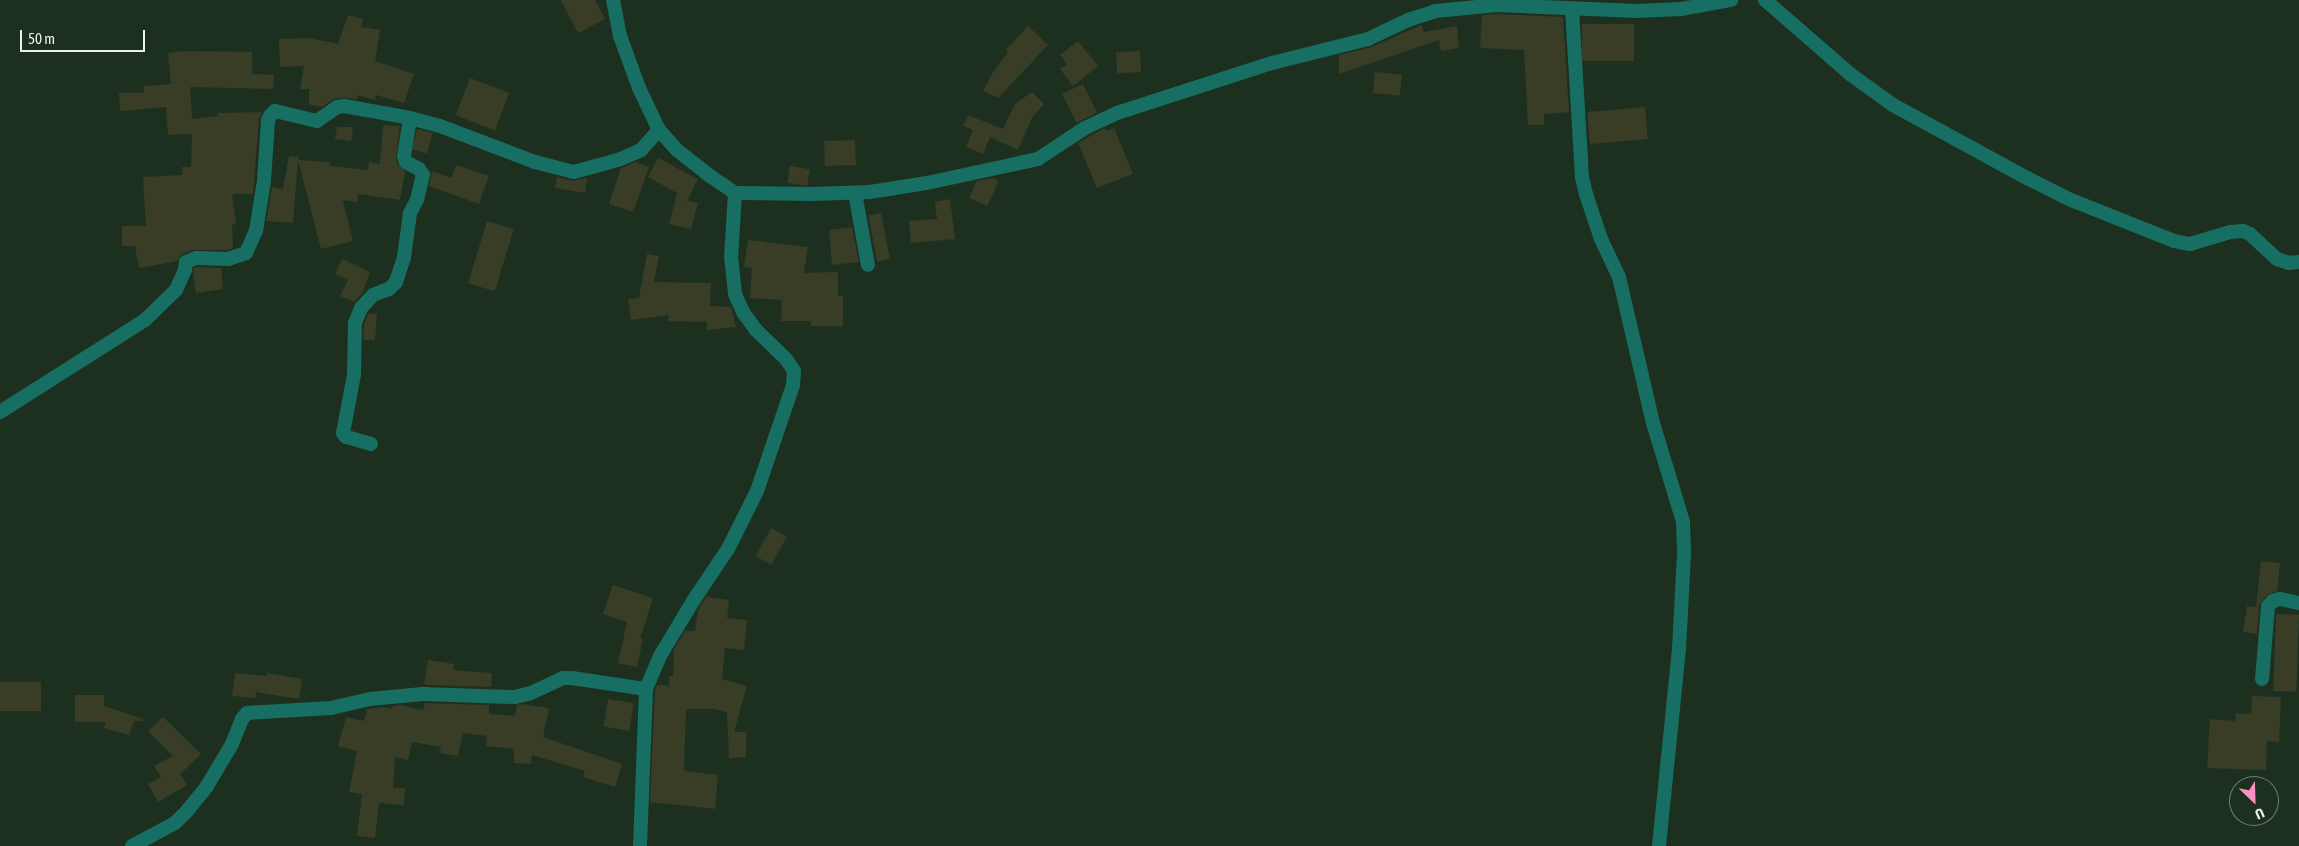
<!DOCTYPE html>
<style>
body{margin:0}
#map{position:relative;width:2299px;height:846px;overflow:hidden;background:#1d3020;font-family:"Asap Condensed",sans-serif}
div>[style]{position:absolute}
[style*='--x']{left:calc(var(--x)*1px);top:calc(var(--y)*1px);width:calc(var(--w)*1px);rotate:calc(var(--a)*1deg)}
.building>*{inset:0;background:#393d26;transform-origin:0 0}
.minor>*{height:14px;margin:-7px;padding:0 7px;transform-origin:7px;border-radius:7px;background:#166f62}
span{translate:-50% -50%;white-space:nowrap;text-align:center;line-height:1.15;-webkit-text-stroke:4px #1d3020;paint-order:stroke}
.north{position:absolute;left:2229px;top:776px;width:50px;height:50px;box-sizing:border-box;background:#1d3020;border:1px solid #6e7e70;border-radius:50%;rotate:156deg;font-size:14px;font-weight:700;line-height:20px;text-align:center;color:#e7f3e8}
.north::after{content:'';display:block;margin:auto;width:18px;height:22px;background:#fc8fc1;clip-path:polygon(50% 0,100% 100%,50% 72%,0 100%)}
.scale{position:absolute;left:20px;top:30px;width:125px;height:22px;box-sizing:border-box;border:2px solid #e7f3e8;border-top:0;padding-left:6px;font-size:15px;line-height:18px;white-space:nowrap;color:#e7f3e8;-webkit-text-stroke:4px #1d3020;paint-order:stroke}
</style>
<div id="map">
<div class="building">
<div style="clip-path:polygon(561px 0,595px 0,605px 19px,578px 33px)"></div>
<div style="clip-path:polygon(1497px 14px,1563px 17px,1569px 112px,1544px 114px,1544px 125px,1528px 125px,1524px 50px,1480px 48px,1482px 15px)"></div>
<div style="clip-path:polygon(348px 15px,363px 19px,361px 27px,380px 30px,375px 61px,414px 74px,404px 103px,376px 95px,375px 100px,358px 95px,357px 99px,335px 98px,322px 107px,309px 104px,309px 89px,300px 89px,304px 66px,280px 67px,279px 39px,309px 38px,338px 44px)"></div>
<div style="left:1582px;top:24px;width:52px;height:37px"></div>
<div style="clip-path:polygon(1421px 25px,1424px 32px,1457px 26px,1459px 48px,1441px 51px,1439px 40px,1339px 74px,1339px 55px,1372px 47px)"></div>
<div style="clip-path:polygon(1028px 26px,1048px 45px,998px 98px,983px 91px,992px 74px,1008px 52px,1006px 50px)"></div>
<div style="clip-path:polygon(1078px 41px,1098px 66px,1073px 86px,1060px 69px,1067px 64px,1060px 55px)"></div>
<div style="clip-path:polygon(184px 51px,252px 52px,252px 74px,274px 75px,273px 89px,190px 87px,192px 119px,218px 116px,218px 113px,262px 112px,259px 119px,253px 194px,232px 194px,236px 224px,232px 225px,233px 248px,227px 250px,193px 250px,182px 254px,177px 261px,139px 268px,135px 246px,122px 246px,122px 226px,146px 226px,143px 177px,182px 175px,182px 167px,191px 167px,192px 134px,168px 135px,166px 107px,120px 111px,119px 93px,144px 93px,144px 86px,171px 84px,168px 53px)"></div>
<div style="left:1140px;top:51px;width:21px;height:24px;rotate:87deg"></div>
<div style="left:1375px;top:72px;width:27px;height:21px;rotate:6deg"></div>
<div style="left:470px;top:78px;width:42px;height:40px;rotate:21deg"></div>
<div style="left:1083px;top:84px;width:32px;height:23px;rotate:64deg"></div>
<div style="clip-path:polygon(1032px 92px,1044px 104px,1033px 116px,1018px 150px,990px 137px,983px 154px,966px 147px,973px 130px,963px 126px,968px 115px,1003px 129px,1015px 104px)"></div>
<div style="left:1645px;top:107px;width:32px;height:58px;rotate:85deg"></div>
<div style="clip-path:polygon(386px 125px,400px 126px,396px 158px,398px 165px,405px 171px,400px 200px,358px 194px,357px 202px,343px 200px,353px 241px,321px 249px,298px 160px,293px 223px,266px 221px,272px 187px,283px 189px,289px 156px,299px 157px,298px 160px,330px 162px,330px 166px,368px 170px,369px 162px,380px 164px,383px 126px)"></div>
<div style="clip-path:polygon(337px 127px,353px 127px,351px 141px,335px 139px)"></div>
<div style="clip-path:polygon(1105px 128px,1106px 131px,1114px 128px,1133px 174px,1097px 188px,1078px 143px)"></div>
<div style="left:417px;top:129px;width:16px;height:21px;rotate:14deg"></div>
<div style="left:855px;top:140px;width:25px;height:31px;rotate:88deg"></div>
<div style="clip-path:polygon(658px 158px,698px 179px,687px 201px,698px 203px,691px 229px,669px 224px,677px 193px,648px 177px)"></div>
<div style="clip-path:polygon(635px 162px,649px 167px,633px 212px,609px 204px,621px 168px)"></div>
<div style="clip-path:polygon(456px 165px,489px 176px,479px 204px,429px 186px,432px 171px,452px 178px)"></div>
<div style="left:790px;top:166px;width:20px;height:17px;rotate:9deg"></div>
<div style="clip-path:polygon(557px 177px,572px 181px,587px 178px,585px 193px,555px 188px)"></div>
<div style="clip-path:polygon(993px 178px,999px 181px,987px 206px,969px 198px,977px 181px)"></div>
<div style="clip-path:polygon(950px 199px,955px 239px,911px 243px,909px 221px,937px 219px,935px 202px)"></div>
<div style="left:881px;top:213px;width:47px;height:13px;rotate:79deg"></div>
<div style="left:487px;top:221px;width:28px;height:65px;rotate:17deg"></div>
<div style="clip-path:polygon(852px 227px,859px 262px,832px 265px,829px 230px)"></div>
<div style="clip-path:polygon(748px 240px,808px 247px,804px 273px,838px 272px,838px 296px,843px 296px,843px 326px,811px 326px,811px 321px,781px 321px,782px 300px,750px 298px,752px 268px,744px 267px)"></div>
<div style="clip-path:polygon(647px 254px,659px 256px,654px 282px,711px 283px,710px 306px,731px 307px,736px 327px,707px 330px,707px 322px,668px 321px,669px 315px,631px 320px,628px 299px,639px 298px)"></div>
<div style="clip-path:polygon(342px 259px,370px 272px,362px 294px,354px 302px,340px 296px,348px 280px,335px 274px)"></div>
<div style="clip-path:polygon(198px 267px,221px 268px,223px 289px,196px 293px,193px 273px,194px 268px)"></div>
<div style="clip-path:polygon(368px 314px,377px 314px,375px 340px,363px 340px,364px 325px)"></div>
<div style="left:771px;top:528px;width:18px;height:32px;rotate:29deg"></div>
<div style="clip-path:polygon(2261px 561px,2280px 563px,2277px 591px,2267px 595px,2259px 605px,2257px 634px,2243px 632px,2247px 606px,2256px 607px)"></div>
<div style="clip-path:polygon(613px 585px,653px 598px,640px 639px,643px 639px,637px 667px,618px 663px,627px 622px,603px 614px)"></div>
<div style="clip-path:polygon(706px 597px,729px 600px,727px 618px,747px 620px,744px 650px,725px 648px,722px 679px,747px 686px,734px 732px,746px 732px,746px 757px,729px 758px,727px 712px,714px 709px,686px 709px,684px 771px,718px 775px,715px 809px,650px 802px,655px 690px,657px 685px,669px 686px,669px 676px,673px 676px,674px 649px,685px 631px,695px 631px,698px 610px)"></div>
<div style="left:2276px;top:614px;width:23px;height:77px;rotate:2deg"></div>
<div style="clip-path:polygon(428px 660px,454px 664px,453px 670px,492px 673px,491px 687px,428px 685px,424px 684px)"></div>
<div style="clip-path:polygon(235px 673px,266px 676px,267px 673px,302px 679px,299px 699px,256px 692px,255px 698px,232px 696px)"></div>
<div style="left:0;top:682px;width:41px;height:29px"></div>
<div style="clip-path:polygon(75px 695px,104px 695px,104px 706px,143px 719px,143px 721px,134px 721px,129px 735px,104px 728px,106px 722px,75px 722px)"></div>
<div style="clip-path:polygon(2252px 696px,2281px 697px,2279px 742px,2267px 741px,2266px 770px,2207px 768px,2210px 719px,2235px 721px,2236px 713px,2251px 714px)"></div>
<div style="left:608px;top:699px;width:26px;height:28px;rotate:9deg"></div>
<div style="clip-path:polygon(425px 703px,489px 705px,489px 714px,515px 716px,517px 705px,522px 704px,549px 708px,543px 737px,622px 764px,615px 787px,583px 777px,585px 771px,532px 755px,531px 764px,514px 763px,514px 749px,486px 746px,487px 736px,463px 733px,458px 756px,440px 753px,441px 747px,412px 742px,408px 760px,395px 757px,393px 788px,405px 788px,404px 805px,379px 803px,375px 838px,357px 836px,362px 794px,349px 792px,357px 751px,338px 746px,346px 717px,364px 721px,367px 709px,383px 707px,392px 709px,393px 706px,399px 705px,423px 710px)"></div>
<div style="clip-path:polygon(163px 717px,201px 754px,180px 774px,187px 785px,158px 802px,148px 784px,161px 777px,154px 766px,173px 756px,148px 731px)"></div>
</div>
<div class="minor">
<div style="--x:613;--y:0;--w:37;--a:79"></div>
<div style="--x:620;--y:36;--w:55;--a:69.9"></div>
<div style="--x:639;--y:88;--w:47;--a:64.5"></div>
<div style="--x:659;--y:130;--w:27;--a:48"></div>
<div style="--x:677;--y:150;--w:42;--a:38.2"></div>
<div style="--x:710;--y:176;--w:30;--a:34"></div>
<div style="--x:735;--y:193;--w:77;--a:0.7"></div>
<div style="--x:812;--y:194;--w:58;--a:-2"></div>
<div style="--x:870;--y:192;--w:58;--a:-9"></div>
<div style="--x:927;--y:183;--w:114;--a:-12.2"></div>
<div style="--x:1038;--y:159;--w:56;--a:-33.4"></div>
<div style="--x:1085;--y:128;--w:35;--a:-25"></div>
<div style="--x:1117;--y:113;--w:163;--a:-17.9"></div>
<div style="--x:1272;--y:63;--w:99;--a:-14"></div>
<div style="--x:1368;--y:39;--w:44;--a:-25.4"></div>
<div style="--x:1408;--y:20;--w:28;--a:-18"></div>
<div style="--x:1435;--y:11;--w:62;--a:-5.5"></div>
<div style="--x:1497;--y:5;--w:140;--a:2.5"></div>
<div style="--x:1637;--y:11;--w:44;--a:-2.6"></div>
<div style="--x:1681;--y:9;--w:51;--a:-10.2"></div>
<div style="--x:1765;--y:0;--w:113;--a:41"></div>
<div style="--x:1850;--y:74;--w:53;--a:35.8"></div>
<div style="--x:1893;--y:105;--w:153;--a:28.6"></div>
<div style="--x:2027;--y:178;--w:49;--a:26.6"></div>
<div style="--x:2071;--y:200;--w:111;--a:21.7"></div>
<div style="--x:2174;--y:241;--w:16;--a:11"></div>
<div style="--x:2190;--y:244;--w:42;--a:-16.7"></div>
<div style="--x:2230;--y:232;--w:13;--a:-4"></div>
<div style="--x:2243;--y:231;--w:8;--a:23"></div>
<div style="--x:2250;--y:234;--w:37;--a:43"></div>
<div style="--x:2277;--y:259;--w:13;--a:18"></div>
<div style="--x:2289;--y:263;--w:10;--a:-6"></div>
<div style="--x:1572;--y:9;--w:168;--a:86.6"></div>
<div style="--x:1582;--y:177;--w:17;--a:77"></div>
<div style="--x:1586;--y:194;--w:47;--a:71.6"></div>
<div style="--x:1601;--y:239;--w:42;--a:64.7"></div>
<div style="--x:1619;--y:277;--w:150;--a:76.9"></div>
<div style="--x:1653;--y:423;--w:103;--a:73.1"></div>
<div style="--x:1683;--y:522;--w:32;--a:88"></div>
<div style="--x:1684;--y:554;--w:95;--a:93"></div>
<div style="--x:1679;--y:649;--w:198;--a:95.8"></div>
<div style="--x:855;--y:193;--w:73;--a:79.8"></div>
<div style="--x:0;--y:412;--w:172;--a:-32.4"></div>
<div style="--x:145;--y:320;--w:43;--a:-44.1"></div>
<div style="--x:176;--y:290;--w:22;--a:-66"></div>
<div style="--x:185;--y:270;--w:8;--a:-83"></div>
<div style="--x:186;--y:262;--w:11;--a:-22"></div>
<div style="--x:196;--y:258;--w:32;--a:2"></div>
<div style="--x:228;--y:259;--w:19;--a:-18"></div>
<div style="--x:246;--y:253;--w:24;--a:-66"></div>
<div style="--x:256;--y:231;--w:51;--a:-80.9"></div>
<div style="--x:264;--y:181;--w:61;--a:-86.2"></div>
<div style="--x:268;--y:120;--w:4;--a:-63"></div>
<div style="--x:270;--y:116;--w:7;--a:-45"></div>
<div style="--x:275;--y:111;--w:43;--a:13.4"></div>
<div style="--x:317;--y:121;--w:24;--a:-35"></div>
<div style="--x:337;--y:107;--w:7;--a:-8"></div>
<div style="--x:344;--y:106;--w:67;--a:10.3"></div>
<div style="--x:410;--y:118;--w:31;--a:15"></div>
<div style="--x:440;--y:126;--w:102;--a:20.8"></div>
<div style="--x:535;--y:162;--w:40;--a:14.4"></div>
<div style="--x:574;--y:172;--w:46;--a:-15.3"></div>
<div style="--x:618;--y:160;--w:25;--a:-23"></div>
<div style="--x:641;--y:150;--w:27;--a:-48"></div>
<div style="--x:371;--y:444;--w:26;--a:-164"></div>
<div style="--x:346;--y:437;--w:5;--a:-127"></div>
<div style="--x:343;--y:433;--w:59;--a:-79.3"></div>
<div style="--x:354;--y:375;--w:52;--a:-88.9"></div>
<div style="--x:355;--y:323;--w:16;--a:-68"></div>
<div style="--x:361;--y:308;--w:18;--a:-47"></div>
<div style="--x:373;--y:295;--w:17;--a:-21"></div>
<div style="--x:389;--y:289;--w:10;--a:-45"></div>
<div style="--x:396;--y:282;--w:26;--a:-72"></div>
<div style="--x:404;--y:257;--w:44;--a:-82.2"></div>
<div style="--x:410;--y:213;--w:15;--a:-62"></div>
<div style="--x:417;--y:200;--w:26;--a:-77"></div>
<div style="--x:423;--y:175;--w:7;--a:-124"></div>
<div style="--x:419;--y:169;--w:15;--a:-152"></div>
<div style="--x:406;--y:162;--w:6;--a:-108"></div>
<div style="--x:404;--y:156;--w:38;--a:-81"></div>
<div style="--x:2262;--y:679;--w:73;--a:-85.3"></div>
<div style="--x:2268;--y:606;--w:7;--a:-45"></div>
<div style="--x:2273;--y:601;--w:7;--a:-16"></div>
<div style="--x:2280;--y:599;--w:19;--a:12"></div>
<div style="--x:132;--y:846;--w:49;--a:-28.1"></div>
<div style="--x:175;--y:823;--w:17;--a:-45"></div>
<div style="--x:187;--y:811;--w:32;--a:-51"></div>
<div style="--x:207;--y:786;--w:49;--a:-59.2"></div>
<div style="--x:232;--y:744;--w:27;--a:-68"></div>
<div style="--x:242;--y:719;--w:8;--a:-50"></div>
<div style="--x:247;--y:713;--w:84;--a:-3.4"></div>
<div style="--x:331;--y:708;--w:40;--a:-13"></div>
<div style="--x:370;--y:699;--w:53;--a:-5.4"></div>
<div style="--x:423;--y:694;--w:92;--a:1.9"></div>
<div style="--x:515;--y:697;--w:16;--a:-14"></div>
<div style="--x:531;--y:693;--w:35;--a:-25"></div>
<div style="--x:563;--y:678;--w:9;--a:0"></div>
<div style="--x:572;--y:678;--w:75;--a:8.5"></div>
<div style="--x:640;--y:846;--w:157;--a:-87.8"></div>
<div style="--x:646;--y:689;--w:36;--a:-67"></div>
<div style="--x:660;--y:656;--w:64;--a:-59"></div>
<div style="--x:693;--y:601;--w:63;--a:-56.1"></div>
<div style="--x:728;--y:549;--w:65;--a:-63.4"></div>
<div style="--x:757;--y:491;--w:112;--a:-71.2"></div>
<div style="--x:793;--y:385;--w:14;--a:-86"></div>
<div style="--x:794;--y:371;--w:14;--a:-124"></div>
<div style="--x:786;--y:359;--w:42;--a:-136"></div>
<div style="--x:756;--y:330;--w:22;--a:-126"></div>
<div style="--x:743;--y:312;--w:20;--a:-114"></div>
<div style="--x:735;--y:294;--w:36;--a:-96"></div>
<div style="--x:731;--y:258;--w:65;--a:-86.5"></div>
</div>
<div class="north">U</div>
<div class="scale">50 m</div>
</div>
